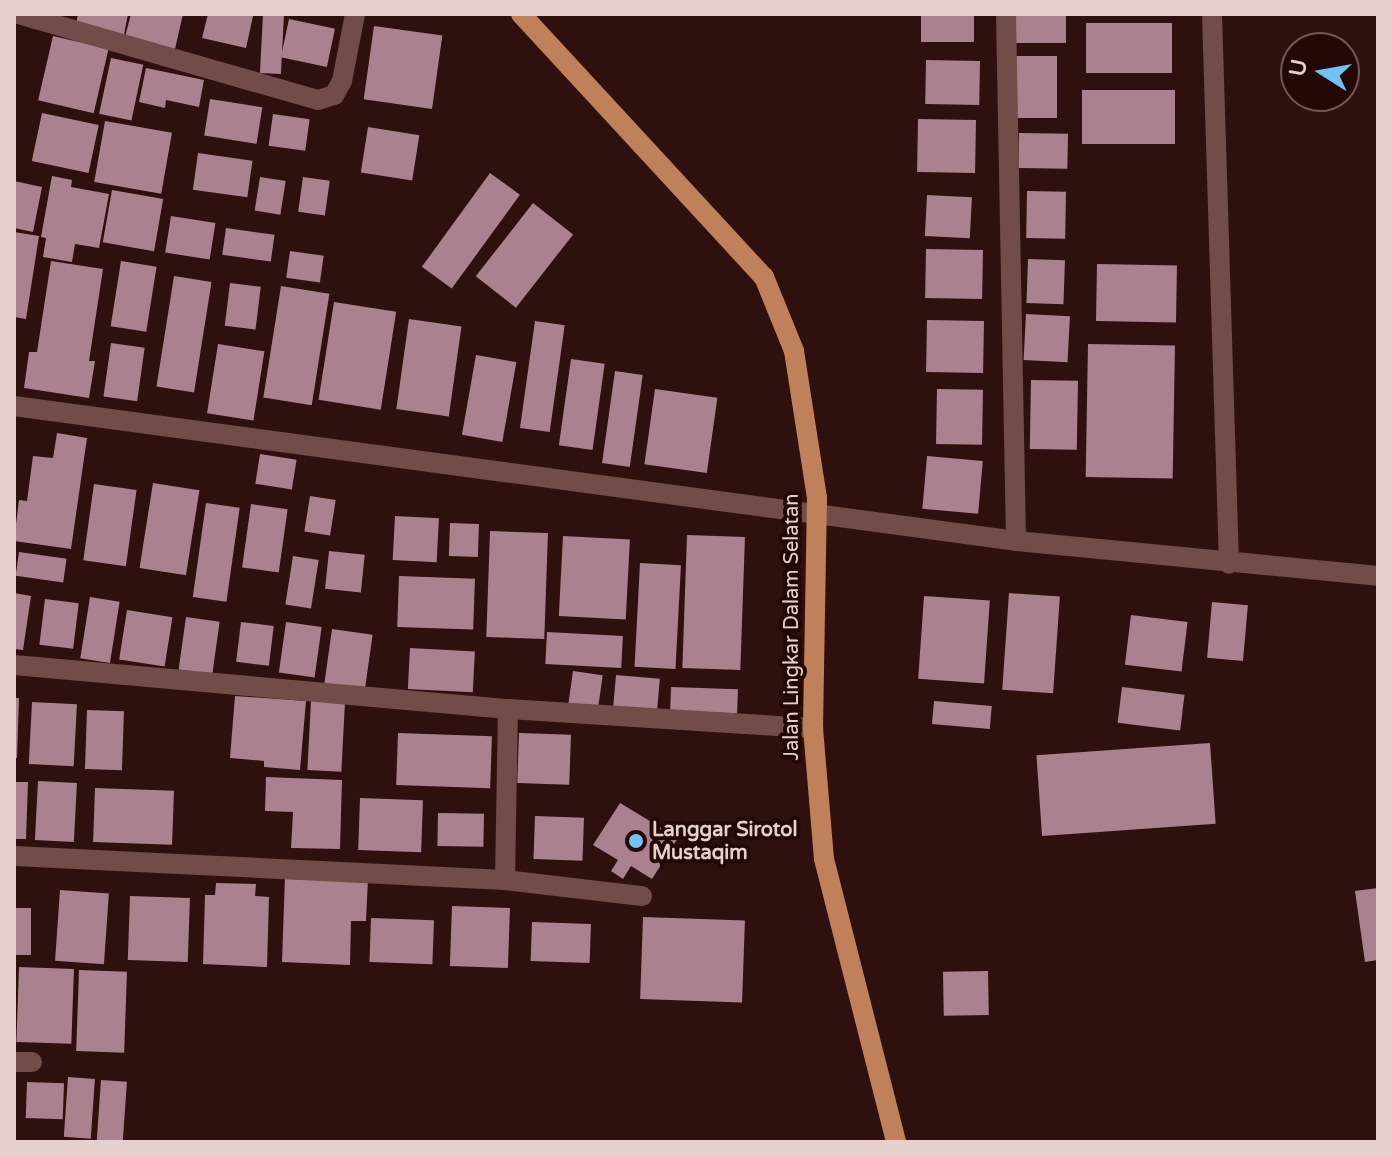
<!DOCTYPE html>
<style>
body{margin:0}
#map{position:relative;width:1392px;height:1156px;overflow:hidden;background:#2e110e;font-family:"Varela Round",sans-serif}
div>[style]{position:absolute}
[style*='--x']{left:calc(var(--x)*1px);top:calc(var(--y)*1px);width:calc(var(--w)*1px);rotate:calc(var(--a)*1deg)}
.building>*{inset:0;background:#aa818f;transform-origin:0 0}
.minor>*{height:20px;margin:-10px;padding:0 10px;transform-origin:10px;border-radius:10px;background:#704d49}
.major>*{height:20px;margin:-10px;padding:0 10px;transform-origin:10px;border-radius:10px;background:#c0815a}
.dots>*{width:22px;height:22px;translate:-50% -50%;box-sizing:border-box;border:4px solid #230806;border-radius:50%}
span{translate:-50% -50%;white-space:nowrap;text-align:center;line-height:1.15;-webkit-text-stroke:8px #230806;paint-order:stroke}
.street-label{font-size:20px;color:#e5d0cd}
.poi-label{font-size:20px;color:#e5d0cd;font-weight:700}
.left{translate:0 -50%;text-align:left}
.frame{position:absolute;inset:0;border:16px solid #e5d0cd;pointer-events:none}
.north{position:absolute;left:1280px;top:32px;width:80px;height:80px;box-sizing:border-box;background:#230806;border:2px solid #715856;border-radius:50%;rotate:281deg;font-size:22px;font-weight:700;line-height:32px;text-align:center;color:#e5d0cd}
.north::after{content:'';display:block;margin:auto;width:28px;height:36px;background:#70c2f4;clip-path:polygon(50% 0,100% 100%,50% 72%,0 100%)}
</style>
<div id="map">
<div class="building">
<div style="clip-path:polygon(78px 14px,128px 14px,124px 35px,76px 24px)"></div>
<div style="clip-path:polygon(131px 14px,183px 14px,175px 49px,125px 37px)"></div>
<div style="clip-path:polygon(208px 14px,253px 16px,246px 48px,202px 38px)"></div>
<div style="left:263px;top:14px;width:21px;height:59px;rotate:3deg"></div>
<div style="left:921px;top:14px;width:53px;height:28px"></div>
<div style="left:1013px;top:14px;width:53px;height:29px"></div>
<div style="left:289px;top:19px;width:47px;height:39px;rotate:12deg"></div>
<div style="left:1172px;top:23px;width:50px;height:86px;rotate:90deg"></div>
<div style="left:374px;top:26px;width:69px;height:74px;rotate:8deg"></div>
<div style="left:53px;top:36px;width:57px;height:66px;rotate:13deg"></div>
<div style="left:1057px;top:56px;width:62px;height:45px;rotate:90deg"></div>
<div style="left:111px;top:58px;width:33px;height:57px;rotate:12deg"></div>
<div style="left:926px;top:60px;width:54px;height:44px;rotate:1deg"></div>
<div style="clip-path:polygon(146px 68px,204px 80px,199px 107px,166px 100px,165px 108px,139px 102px)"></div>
<div style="left:1175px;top:90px;width:54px;height:93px;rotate:90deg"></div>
<div style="left:210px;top:99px;width:53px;height:37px;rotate:9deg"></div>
<div style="left:42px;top:113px;width:58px;height:49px;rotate:12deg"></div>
<div style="left:273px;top:114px;width:37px;height:32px;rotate:8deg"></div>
<div style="left:918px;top:119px;width:58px;height:53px;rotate:1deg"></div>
<div style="left:105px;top:121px;width:68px;height:62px;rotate:10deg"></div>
<div style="left:368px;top:127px;width:52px;height:46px;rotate:9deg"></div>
<div style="left:1019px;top:133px;width:49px;height:35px;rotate:1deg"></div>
<div style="left:198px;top:153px;width:55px;height:37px;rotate:8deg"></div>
<div style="left:490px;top:173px;width:37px;height:116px;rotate:36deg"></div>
<div style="clip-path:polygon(52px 176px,72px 180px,71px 187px,109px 194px,99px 248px,75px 244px,72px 262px,43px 257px,46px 238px,41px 237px)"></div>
<div style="left:260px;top:177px;width:26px;height:34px;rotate:9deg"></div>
<div style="left:303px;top:177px;width:27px;height:35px;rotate:8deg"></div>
<div style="clip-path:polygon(14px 181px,42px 187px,33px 232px,14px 228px)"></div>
<div style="left:112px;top:190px;width:52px;height:53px;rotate:10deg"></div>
<div style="left:1027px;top:191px;width:39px;height:47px;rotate:1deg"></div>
<div style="left:927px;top:195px;width:45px;height:41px;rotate:3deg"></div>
<div style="left:533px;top:203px;width:51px;height:93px;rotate:38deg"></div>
<div style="left:171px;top:216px;width:45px;height:37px;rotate:9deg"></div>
<div style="left:226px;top:228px;width:49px;height:27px;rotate:8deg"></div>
<div style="clip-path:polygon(14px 232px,39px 236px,26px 319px,14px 317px)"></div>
<div style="left:926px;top:249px;width:57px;height:49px;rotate:1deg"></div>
<div style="left:290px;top:251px;width:34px;height:27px;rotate:8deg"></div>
<div style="left:1028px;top:259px;width:37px;height:44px;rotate:2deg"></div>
<div style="clip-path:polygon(51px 261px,103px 269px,89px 361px,95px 361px,89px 398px,24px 388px,29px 352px,37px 352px)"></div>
<div style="left:121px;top:261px;width:36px;height:66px;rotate:9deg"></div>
<div style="left:1097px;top:264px;width:80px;height:57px;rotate:1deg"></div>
<div style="left:174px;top:276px;width:38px;height:112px;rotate:9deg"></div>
<div style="left:230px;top:283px;width:31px;height:43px;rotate:7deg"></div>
<div style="left:281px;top:286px;width:49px;height:113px;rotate:9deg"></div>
<div style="left:334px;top:302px;width:63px;height:99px;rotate:9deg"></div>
<div style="left:1026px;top:314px;width:44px;height:46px;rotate:3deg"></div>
<div style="left:409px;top:319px;width:53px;height:91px;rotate:8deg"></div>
<div style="left:927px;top:320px;width:57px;height:52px;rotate:1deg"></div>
<div style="left:535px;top:321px;width:30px;height:108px;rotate:8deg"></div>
<div style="left:111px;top:343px;width:34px;height:54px;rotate:8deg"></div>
<div style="left:218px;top:344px;width:47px;height:70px;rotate:9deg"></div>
<div style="left:1088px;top:344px;width:87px;height:133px;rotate:1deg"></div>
<div style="left:476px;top:355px;width:41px;height:81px;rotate:10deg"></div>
<div style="left:571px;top:359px;width:34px;height:87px;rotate:8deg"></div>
<div style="left:615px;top:371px;width:28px;height:93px;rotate:8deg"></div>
<div style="left:1031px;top:380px;width:47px;height:69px;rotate:1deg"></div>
<div style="left:655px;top:389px;width:63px;height:76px;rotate:8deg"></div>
<div style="left:937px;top:389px;width:46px;height:55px;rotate:1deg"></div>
<div style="clip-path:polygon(57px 433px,87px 438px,71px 549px,14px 541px,19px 500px,27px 501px,33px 456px,53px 458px)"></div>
<div style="left:260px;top:454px;width:37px;height:30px;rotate:9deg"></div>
<div style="left:927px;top:456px;width:56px;height:53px;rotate:5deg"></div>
<div style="left:153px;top:483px;width:47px;height:86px;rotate:9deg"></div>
<div style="left:94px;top:484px;width:43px;height:77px;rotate:8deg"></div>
<div style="left:310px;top:496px;width:26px;height:36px;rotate:9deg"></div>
<div style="left:206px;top:503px;width:34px;height:95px;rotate:8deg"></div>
<div style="left:251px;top:504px;width:37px;height:64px;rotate:8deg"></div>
<div style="left:395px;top:516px;width:44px;height:44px;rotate:3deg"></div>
<div style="left:450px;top:523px;width:29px;height:33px;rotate:2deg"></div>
<div style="left:490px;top:531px;width:58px;height:106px;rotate:2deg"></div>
<div style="left:687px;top:535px;width:58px;height:133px;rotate:2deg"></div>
<div style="left:563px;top:536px;width:67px;height:80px;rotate:3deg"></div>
<div style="left:329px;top:551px;width:36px;height:38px;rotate:6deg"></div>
<div style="left:19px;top:552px;width:48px;height:24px;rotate:8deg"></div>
<div style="left:293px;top:556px;width:26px;height:49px;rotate:9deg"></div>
<div style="left:640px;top:563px;width:41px;height:104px;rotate:3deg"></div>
<div style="left:399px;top:576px;width:76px;height:51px;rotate:2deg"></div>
<div style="clip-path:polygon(14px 593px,31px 596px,23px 650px,14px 649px)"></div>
<div style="left:1009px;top:593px;width:51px;height:97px;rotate:4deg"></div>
<div style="left:924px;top:596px;width:66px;height:83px;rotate:4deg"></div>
<div style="left:90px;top:597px;width:30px;height:62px;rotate:9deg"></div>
<div style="left:45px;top:599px;width:34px;height:46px;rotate:7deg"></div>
<div style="left:1212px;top:602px;width:36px;height:56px;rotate:5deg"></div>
<div style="left:127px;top:610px;width:46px;height:50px;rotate:9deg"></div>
<div style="left:1131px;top:615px;width:57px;height:50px;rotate:7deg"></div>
<div style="left:186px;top:617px;width:34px;height:53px;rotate:8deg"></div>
<div style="left:241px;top:622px;width:33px;height:40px;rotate:7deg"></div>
<div style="left:286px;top:622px;width:36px;height:51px;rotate:8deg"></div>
<div style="left:332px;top:629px;width:41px;height:59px;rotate:8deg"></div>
<div style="left:547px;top:632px;width:76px;height:32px;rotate:3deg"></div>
<div style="left:410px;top:648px;width:65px;height:41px;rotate:3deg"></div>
<div style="left:573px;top:671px;width:30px;height:35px;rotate:8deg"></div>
<div style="left:616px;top:675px;width:44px;height:32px;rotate:5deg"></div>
<div style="left:671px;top:687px;width:67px;height:24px;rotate:2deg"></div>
<div style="left:1122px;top:687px;width:63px;height:36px;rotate:7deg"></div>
<div style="clip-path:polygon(235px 696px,306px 701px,300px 770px,264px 767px,264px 761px,230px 758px)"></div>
<div style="clip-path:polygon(14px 698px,19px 698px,17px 758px,14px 758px)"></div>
<div style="left:311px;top:701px;width:34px;height:69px;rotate:3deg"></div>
<div style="left:934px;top:701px;width:58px;height:23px;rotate:5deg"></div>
<div style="left:32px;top:702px;width:45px;height:62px;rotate:3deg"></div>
<div style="left:87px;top:710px;width:37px;height:59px;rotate:2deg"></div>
<div style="left:398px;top:733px;width:94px;height:52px;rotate:2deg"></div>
<div style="left:519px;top:733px;width:52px;height:50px;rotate:2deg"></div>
<div style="left:1210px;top:743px;width:81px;height:174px;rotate:86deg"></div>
<div style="clip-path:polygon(266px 777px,342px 780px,340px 849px,291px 848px,293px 812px,265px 811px)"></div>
<div style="left:38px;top:781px;width:39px;height:59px;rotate:3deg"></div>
<div style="clip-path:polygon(14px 782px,28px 782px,26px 839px,14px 839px)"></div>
<div style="left:95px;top:788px;width:79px;height:54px;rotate:2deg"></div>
<div style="left:360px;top:798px;width:63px;height:52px;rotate:2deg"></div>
<div style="clip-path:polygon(620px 803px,678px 838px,652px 879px,631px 866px,623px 879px,611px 871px,618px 860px,593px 845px)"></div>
<div style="left:438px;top:813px;width:46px;height:33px;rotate:1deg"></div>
<div style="left:535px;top:816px;width:49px;height:43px;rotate:2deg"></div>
<div style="clip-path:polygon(285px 876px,368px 879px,366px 921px,351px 921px,350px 965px,282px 962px)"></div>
<div style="clip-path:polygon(216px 883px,256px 884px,255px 896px,269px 897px,267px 967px,203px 964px,205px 895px,215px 895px)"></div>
<div style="clip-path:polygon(1378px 888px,1378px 960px,1365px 962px,1355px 891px)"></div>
<div style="left:60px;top:890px;width:49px;height:71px;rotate:4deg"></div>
<div style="left:130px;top:896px;width:60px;height:64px;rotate:2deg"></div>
<div style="left:452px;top:906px;width:58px;height:60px;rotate:2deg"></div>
<div style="left:14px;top:908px;width:17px;height:47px"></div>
<div style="left:643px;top:917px;width:102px;height:82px;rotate:2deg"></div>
<div style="left:371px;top:918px;width:63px;height:44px;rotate:2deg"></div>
<div style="left:532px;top:922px;width:59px;height:39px;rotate:2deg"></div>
<div style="left:19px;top:967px;width:55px;height:75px;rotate:2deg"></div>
<div style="left:79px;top:970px;width:48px;height:81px;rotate:2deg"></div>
<div style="left:988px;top:971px;width:44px;height:45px;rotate:89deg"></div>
<div style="left:68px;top:1077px;width:27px;height:60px;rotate:4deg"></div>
<div style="left:101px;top:1080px;width:26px;height:61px;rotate:4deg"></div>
<div style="left:27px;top:1082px;width:37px;height:36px;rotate:2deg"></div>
</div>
<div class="minor">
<div style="--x:18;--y:14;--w:312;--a:16"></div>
<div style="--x:318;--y:100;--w:17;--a:-17"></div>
<div style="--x:334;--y:95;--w:16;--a:-60"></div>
<div style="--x:342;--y:81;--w:68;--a:-79"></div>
<div style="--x:1006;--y:14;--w:527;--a:88.91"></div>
<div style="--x:1212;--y:14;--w:550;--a:88.23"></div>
<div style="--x:14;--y:406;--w:1011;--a:7.67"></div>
<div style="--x:1016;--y:541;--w:364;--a:5.5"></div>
<div style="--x:14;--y:665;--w:496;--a:5.1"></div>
<div style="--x:508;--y:709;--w:306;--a:3.6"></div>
<div style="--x:14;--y:856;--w:492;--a:2.8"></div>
<div style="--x:505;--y:880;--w:138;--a:6.7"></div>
<div style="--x:505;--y:880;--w:171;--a:-89"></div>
<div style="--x:14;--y:1062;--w:18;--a:0"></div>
</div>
<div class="major">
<div style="--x:521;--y:14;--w:358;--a:47.3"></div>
<div style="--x:764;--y:277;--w:80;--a:67.9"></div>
<div style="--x:794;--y:351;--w:149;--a:81.1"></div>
<div style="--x:817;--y:498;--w:230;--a:91"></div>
<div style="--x:813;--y:728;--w:131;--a:85.2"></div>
<div style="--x:824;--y:859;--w:292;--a:75.7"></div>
</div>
<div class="dots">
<div style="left:636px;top:841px;background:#70c2f4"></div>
</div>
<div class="street-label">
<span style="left:792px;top:627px;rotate:-90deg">Jalan Lingkar Dalam Selatan</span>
</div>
<div class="poi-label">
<span class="left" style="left:652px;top:842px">Langgar Sirotol<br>Mustaqim</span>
</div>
<div class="frame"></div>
<div class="north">U</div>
</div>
